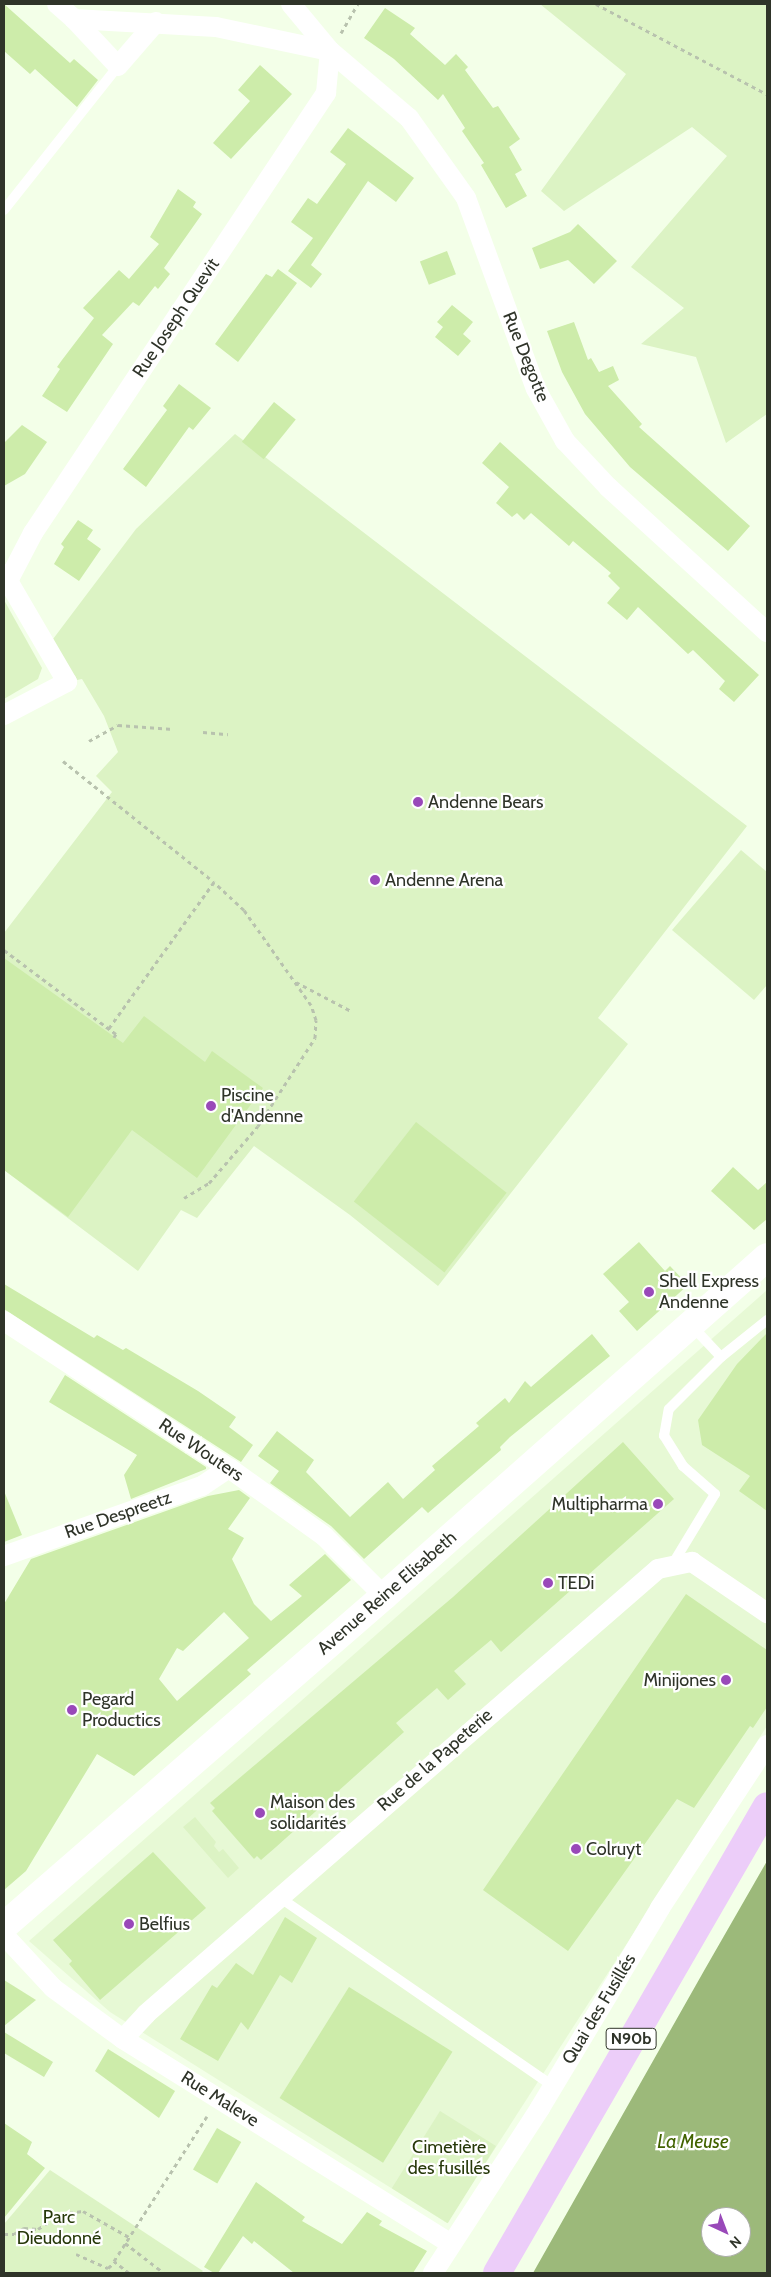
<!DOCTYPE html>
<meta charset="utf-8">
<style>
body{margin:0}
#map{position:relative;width:771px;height:2277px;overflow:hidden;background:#f3ffe8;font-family:Cabin,sans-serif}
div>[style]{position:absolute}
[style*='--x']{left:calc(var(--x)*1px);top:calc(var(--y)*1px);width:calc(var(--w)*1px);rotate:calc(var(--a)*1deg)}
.built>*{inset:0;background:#e7f9d5}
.green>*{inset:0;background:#dcf3c4;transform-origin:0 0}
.water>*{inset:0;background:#9cb97a}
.building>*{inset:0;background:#cdecaa;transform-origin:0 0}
.path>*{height:3px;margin-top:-1.5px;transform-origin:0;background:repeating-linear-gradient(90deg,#b8c2ae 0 4px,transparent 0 8px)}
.service>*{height:10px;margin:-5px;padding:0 5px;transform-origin:5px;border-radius:5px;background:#fff}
.minor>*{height:20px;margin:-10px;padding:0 10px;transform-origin:10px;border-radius:10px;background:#fff}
.secondary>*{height:28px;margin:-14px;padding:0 14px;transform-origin:14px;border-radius:14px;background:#fff}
.primary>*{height:28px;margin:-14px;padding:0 14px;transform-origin:14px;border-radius:14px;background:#eccdf9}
.dots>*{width:14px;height:14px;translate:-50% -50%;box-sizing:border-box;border:2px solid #fff;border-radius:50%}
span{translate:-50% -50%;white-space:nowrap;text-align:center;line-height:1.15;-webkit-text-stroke:4.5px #fff;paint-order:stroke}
.shield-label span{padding:1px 4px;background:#fff;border:1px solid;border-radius:4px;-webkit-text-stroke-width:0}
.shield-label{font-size:16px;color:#2f3429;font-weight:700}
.street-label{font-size:18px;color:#2f3429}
.poi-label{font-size:18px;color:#2f3429}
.left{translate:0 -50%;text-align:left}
.right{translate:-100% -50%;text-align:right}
.park-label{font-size:18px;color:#263809}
.water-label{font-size:19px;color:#426300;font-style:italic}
.frame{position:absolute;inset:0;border:5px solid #2f3429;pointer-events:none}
.north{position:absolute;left:701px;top:2207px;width:50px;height:50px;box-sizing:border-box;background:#fff;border:1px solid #acaea9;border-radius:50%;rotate:137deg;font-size:14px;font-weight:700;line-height:20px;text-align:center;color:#2f3429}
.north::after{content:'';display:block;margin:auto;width:18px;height:22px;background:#9949b9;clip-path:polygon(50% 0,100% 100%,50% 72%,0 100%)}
</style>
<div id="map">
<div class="built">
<div style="clip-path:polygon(767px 1290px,767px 1726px,447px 2223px,110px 2012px,29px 1941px)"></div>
</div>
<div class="green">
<div style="clip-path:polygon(540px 4px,767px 4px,767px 414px,726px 443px,696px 357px,641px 344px,684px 308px,631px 267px,727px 156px,692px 127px,564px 211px,541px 191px,626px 74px)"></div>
<div style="clip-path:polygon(235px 434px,747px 826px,598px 1018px,628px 1044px,438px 1286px,350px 1215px,254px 1146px,197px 1218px,181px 1210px,138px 1271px,4px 1170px,4px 933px,112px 792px,96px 776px,118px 752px,104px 716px,82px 679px,67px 682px,47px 647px,136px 529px)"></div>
<div style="clip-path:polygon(4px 600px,42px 668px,38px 679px,4px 699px)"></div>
<div style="clip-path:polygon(741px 850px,767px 872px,767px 985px,754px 1000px,672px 930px)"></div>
<div style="clip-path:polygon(195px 1817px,216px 1842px,214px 1846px,219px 1852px,223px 1849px,239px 1868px,228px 1878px,183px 1827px)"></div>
<div style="left:440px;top:2111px;width:66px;height:91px;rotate:32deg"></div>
<div style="clip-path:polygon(50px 2170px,203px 2271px,201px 2273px,4px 2273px,4px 2224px)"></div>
</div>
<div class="water">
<div style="clip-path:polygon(evenodd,767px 1861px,767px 2273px,533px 2273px,705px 1969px,767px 1861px,711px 2217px,741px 2217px,741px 2247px,711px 2247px,711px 2217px)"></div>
</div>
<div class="building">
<div style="clip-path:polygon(4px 4px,70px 63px,74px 59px,98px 80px,77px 107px,35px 69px,30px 74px,4px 51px)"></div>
<div style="clip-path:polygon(385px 8px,415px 28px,410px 34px,445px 65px,456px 54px,468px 67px,465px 70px,493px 108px,498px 106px,520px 139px,509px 147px,522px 170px,515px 174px,527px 196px,506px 208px,481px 165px,484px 163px,462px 131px,465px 128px,443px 94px,438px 100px,394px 59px,364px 38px)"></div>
<div style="clip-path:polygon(260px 65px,292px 94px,231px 159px,213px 143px,250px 101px,238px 90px)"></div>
<div style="clip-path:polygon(348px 128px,414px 178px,396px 202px,368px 181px,311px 265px,322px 274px,311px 288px,288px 271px,313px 238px,291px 222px,308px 198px,317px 204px,346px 164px,330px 152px)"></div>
<div style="clip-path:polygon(178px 189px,196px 202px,193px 207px,202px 214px,164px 268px,170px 274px,158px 289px,155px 286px,139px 306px,133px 302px,102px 335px,113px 344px,67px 412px,42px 396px,60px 369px,57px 367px,62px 360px,94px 318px,83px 308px,119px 270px,129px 279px,159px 244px,150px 237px)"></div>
<div style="clip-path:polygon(578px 224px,617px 261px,594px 284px,568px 260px,540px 269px,532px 248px,570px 232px)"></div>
<div style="left:447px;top:251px;width:25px;height:29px;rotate:69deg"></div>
<div style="clip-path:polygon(278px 269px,297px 283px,238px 362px,215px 344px,266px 274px,272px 277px)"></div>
<div style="clip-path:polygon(452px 305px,473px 322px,463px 334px,471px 341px,458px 356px,435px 337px,443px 327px,437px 322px)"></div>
<div style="clip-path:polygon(574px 322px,588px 360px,591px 358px,599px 372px,613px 366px,619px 380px,608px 386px,642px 424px,639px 427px,750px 526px,728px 551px,630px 467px,585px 414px,562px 372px,547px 331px)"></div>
<div style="clip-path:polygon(179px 384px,211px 408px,193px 430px,189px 427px,146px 487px,123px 469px,167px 410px,163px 406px)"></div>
<div style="left:274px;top:402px;width:28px;height:51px;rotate:39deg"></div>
<div style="clip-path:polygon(22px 425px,47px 442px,25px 474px,4px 486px,4px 443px)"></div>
<div style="clip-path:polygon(500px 442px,759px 675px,734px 702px,719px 689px,725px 681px,693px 650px,688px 654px,638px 607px,627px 620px,607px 603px,620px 588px,608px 576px,611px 573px,573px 541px,569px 546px,531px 513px,524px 520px,517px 513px,512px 517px,496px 503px,509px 487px,482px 463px)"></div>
<div style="clip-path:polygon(78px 520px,93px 530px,87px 539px,101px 549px,79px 581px,54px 564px,64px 547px,61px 544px)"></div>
<div style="clip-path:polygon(4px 958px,123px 1043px,144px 1016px,205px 1062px,212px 1051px,263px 1088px,197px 1178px,132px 1130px,68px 1217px,4px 1170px)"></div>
<div style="left:416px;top:1122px;width:115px;height:101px;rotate:38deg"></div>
<div style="clip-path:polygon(733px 1167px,758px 1190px,767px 1182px,767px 1219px,754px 1230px,711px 1191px)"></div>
<div style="clip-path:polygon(639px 1242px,665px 1271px,670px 1266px,688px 1285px,637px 1331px,619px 1311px,629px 1302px,603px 1274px)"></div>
<div style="clip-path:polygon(4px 1284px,94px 1338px,97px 1335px,123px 1350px,126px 1348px,198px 1391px,236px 1417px,229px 1427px,253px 1445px,241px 1462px,4px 1309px)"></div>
<div style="clip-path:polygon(767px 1333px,767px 1511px,739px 1491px,750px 1476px,702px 1445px,698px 1420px,737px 1364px)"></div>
<div style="clip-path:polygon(592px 1334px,610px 1356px,510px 1437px,500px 1447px,501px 1450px,428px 1513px,422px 1507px,364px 1559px,331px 1526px,270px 1483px,279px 1471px,258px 1456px,277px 1431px,314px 1460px,306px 1472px,350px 1517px,388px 1482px,403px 1499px,435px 1470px,432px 1466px,479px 1426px,476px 1423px,505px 1398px,509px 1403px,525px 1381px,531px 1387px)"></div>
<div style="clip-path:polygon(65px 1375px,206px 1467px,206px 1469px,131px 1499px,124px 1475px,137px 1455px,49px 1402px)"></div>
<div style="clip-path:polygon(623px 1442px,674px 1499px,501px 1652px,491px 1640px,454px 1671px,466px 1684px,448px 1700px,437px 1688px,396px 1723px,404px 1732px,276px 1847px,261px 1860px,257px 1856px,254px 1859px,212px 1811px,215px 1808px,210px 1803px,453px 1597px)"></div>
<div style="clip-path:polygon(evenodd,239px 1490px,250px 1498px,228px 1529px,244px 1538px,232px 1559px,254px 1604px,271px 1621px,302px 1596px,289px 1585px,325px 1554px,351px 1580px,247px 1670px,251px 1674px,134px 1776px,97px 1754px,26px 1871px,4px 1890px,4px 1604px,31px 1559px,208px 1496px,239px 1490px,224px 1612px,249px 1638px,177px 1701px,159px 1679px,177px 1648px,183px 1651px,224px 1612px)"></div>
<div style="clip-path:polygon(4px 1491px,22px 1535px,4px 1542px)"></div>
<div style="clip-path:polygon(686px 1594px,767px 1650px,767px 1707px,753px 1728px,750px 1726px,694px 1808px,677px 1799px,568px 1951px,483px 1890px)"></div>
<div style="clip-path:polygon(153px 1852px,206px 1908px,100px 2000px,69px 1964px,72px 1961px,53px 1940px)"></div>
<div style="clip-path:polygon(285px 1917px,317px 1938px,292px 1983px,280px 1975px,248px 2030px,241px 2022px,218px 2061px,180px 2039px,212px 1985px,217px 1988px,236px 1963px,253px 1975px)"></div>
<div style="clip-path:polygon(4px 1980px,36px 2000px,4px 2026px)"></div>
<div style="left:349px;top:1987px;width:122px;height:131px;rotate:32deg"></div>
<div style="clip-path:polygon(4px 2032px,53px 2062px,44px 2077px,4px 2053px)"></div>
<div style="clip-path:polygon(108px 2049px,175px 2091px,159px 2118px,95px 2071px)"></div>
<div style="clip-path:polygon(4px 2123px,32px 2142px,27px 2154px,45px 2168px,4px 2218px)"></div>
<div style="left:217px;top:2128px;width:28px;height:48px;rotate:30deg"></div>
<div style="clip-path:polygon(256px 2182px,305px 2217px,302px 2221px,342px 2244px,367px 2212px,382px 2221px,379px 2225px,427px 2251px,413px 2273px,294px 2273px,254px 2241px,252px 2244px,243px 2236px,218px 2273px,214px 2273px,204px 2267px)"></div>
</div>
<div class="path">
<div style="--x:596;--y:4;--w:193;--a:27.8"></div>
<div style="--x:341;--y:33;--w:34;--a:-60"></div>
<div style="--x:203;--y:732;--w:25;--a:5"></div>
<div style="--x:89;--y:741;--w:33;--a:-29"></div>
<div style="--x:118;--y:725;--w:55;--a:4.2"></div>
<div style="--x:63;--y:761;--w:193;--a:38.7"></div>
<div style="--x:214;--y:882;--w:180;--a:125.7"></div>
<div style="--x:4;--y:950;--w:140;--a:36.9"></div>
<div style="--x:116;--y:1034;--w:4;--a:124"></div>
<div style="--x:296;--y:982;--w:62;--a:27.8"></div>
<div style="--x:184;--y:1198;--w:29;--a:-31"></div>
<div style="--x:209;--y:1183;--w:75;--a:-49.3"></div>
<div style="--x:258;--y:1126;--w:105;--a:-57.1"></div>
<div style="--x:315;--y:1038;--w:18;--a:-87"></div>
<div style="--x:316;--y:1020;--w:16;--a:-108"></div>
<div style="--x:311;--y:1005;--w:116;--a:-125.2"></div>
<div style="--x:244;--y:910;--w:41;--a:-137"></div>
<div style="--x:4;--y:2234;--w:10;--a:0"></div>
<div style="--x:14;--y:2234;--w:12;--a:-31"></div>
<div style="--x:24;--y:2228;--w:14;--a:4"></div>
<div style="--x:38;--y:2229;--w:27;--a:-33"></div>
<div style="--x:61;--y:2214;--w:22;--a:-8"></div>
<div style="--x:83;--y:2211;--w:53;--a:29.5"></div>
<div style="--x:125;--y:2243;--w:49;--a:37.6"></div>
<div style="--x:76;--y:2254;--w:35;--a:24"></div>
<div style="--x:108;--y:2268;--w:9;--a:-41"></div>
<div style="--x:129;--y:2273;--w:19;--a:-141"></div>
<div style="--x:114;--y:2261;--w:172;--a:-57.3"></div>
</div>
<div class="service">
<div style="--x:4;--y:210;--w:184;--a:-51.6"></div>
<div style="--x:692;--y:1326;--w:42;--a:46.9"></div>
<div style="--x:721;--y:1357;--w:59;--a:-38.8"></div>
<div style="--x:672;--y:1565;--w:83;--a:-58.8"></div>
<div style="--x:715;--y:1494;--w:43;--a:-138.8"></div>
<div style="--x:683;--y:1466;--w:36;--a:-122"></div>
<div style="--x:664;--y:1436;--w:27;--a:-80"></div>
<div style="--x:669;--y:1409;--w:74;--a:-45"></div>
<div style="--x:279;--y:1897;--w:333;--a:34.6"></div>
</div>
<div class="minor">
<div style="--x:57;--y:4;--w:23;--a:41"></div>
<div style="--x:74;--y:19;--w:142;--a:3.2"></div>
<div style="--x:216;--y:27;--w:116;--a:11.9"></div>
<div style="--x:291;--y:4;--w:61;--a:50.3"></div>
<div style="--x:330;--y:51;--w:104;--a:40.3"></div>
<div style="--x:409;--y:118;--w:98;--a:54.5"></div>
<div style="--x:466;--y:198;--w:203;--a:69.9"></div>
<div style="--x:536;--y:389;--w:60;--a:60.9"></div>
<div style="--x:565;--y:441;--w:63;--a:46.9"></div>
<div style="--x:608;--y:487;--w:215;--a:42.4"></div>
<div style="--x:74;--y:19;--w:64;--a:46.9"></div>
<div style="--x:118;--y:66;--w:58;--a:-49.2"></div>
<div style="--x:4;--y:574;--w:125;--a:59.7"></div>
<div style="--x:67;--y:682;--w:71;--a:152.4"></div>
<div style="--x:8;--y:581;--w:54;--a:-62.5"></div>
<div style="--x:33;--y:533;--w:529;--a:-56.34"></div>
<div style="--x:326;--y:93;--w:42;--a:-84.6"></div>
<div style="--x:4;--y:1321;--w:269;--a:33.2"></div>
<div style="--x:229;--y:1468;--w:117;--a:35.6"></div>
<div style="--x:324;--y:1536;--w:85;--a:45"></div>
<div style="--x:4;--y:1556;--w:210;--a:-19.5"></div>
<div style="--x:202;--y:1486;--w:32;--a:-34"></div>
<div style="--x:4;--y:1935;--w:72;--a:47.2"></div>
<div style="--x:53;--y:1988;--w:87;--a:36.1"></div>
<div style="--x:123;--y:2039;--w:387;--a:32"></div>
<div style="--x:123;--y:2039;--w:34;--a:-47"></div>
<div style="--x:146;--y:2014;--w:678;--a:-41"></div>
<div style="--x:658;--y:1569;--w:35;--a:-12"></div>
<div style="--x:692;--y:1562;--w:91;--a:34.2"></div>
<div style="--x:433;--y:2273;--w:197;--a:-57"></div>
<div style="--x:540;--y:2108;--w:233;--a:-59"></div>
<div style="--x:660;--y:1908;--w:195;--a:-56.7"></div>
</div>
<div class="secondary">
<div style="--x:4;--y:1926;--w:503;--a:-40.97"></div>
<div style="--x:384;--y:1596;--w:511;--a:-41.51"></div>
</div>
<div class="primary">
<div style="--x:497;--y:2273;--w:539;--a:-59.97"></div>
</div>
<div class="dots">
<div style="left:418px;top:802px;background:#9949b9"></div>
<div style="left:375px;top:880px;background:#9949b9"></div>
<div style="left:211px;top:1106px;background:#9949b9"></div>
<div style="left:649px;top:1292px;background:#9949b9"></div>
<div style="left:658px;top:1504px;background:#9949b9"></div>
<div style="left:548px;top:1583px;background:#9949b9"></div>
<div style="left:726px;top:1680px;background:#9949b9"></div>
<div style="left:72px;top:1710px;background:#9949b9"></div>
<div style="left:260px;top:1813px;background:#9949b9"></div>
<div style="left:576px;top:1849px;background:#9949b9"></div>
<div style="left:129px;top:1924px;background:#9949b9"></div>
</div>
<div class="shield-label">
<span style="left:631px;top:2039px">N90b</span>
</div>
<div class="street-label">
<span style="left:176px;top:318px;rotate:-56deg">Rue Joseph Quevit</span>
<span style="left:526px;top:357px;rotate:68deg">Rue Degotte</span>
<span style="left:201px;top:1450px;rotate:34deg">Rue Wouters</span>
<span style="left:118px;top:1515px;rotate:-19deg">Rue Despreetz</span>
<span style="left:387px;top:1593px;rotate:-41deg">Avenue Reine Elisabeth</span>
<span style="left:435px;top:1760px;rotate:-41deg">Rue de la Papeterie</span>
<span style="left:599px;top:2009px;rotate:-59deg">Quai des Fusillés</span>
<span style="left:220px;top:2099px;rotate:32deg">Rue Maleve</span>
</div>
<div class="poi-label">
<span class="left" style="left:428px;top:802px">Andenne Bears</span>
<span class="left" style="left:385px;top:880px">Andenne Arena</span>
<span class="left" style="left:221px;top:1106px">Piscine<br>d'Andenne</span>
<span class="left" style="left:659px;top:1292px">Shell Express<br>Andenne</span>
<span class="right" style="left:648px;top:1504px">Multipharma</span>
<span class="left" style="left:558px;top:1583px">TEDi</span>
<span class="right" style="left:716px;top:1680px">Minijones</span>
<span class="left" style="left:82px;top:1710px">Pegard<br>Productics</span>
<span class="left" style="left:270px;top:1813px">Maison des<br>solidarités</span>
<span class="left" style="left:586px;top:1849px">Colruyt</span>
<span class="left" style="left:139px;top:1924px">Belfius</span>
</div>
<div class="park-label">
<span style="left:449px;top:2158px">Cimetière<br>des fusillés</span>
<span style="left:59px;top:2228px">Parc<br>Dieudonné</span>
</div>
<div class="water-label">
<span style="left:693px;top:2142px">La Meuse</span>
</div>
<div class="frame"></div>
<div class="north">N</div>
</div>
